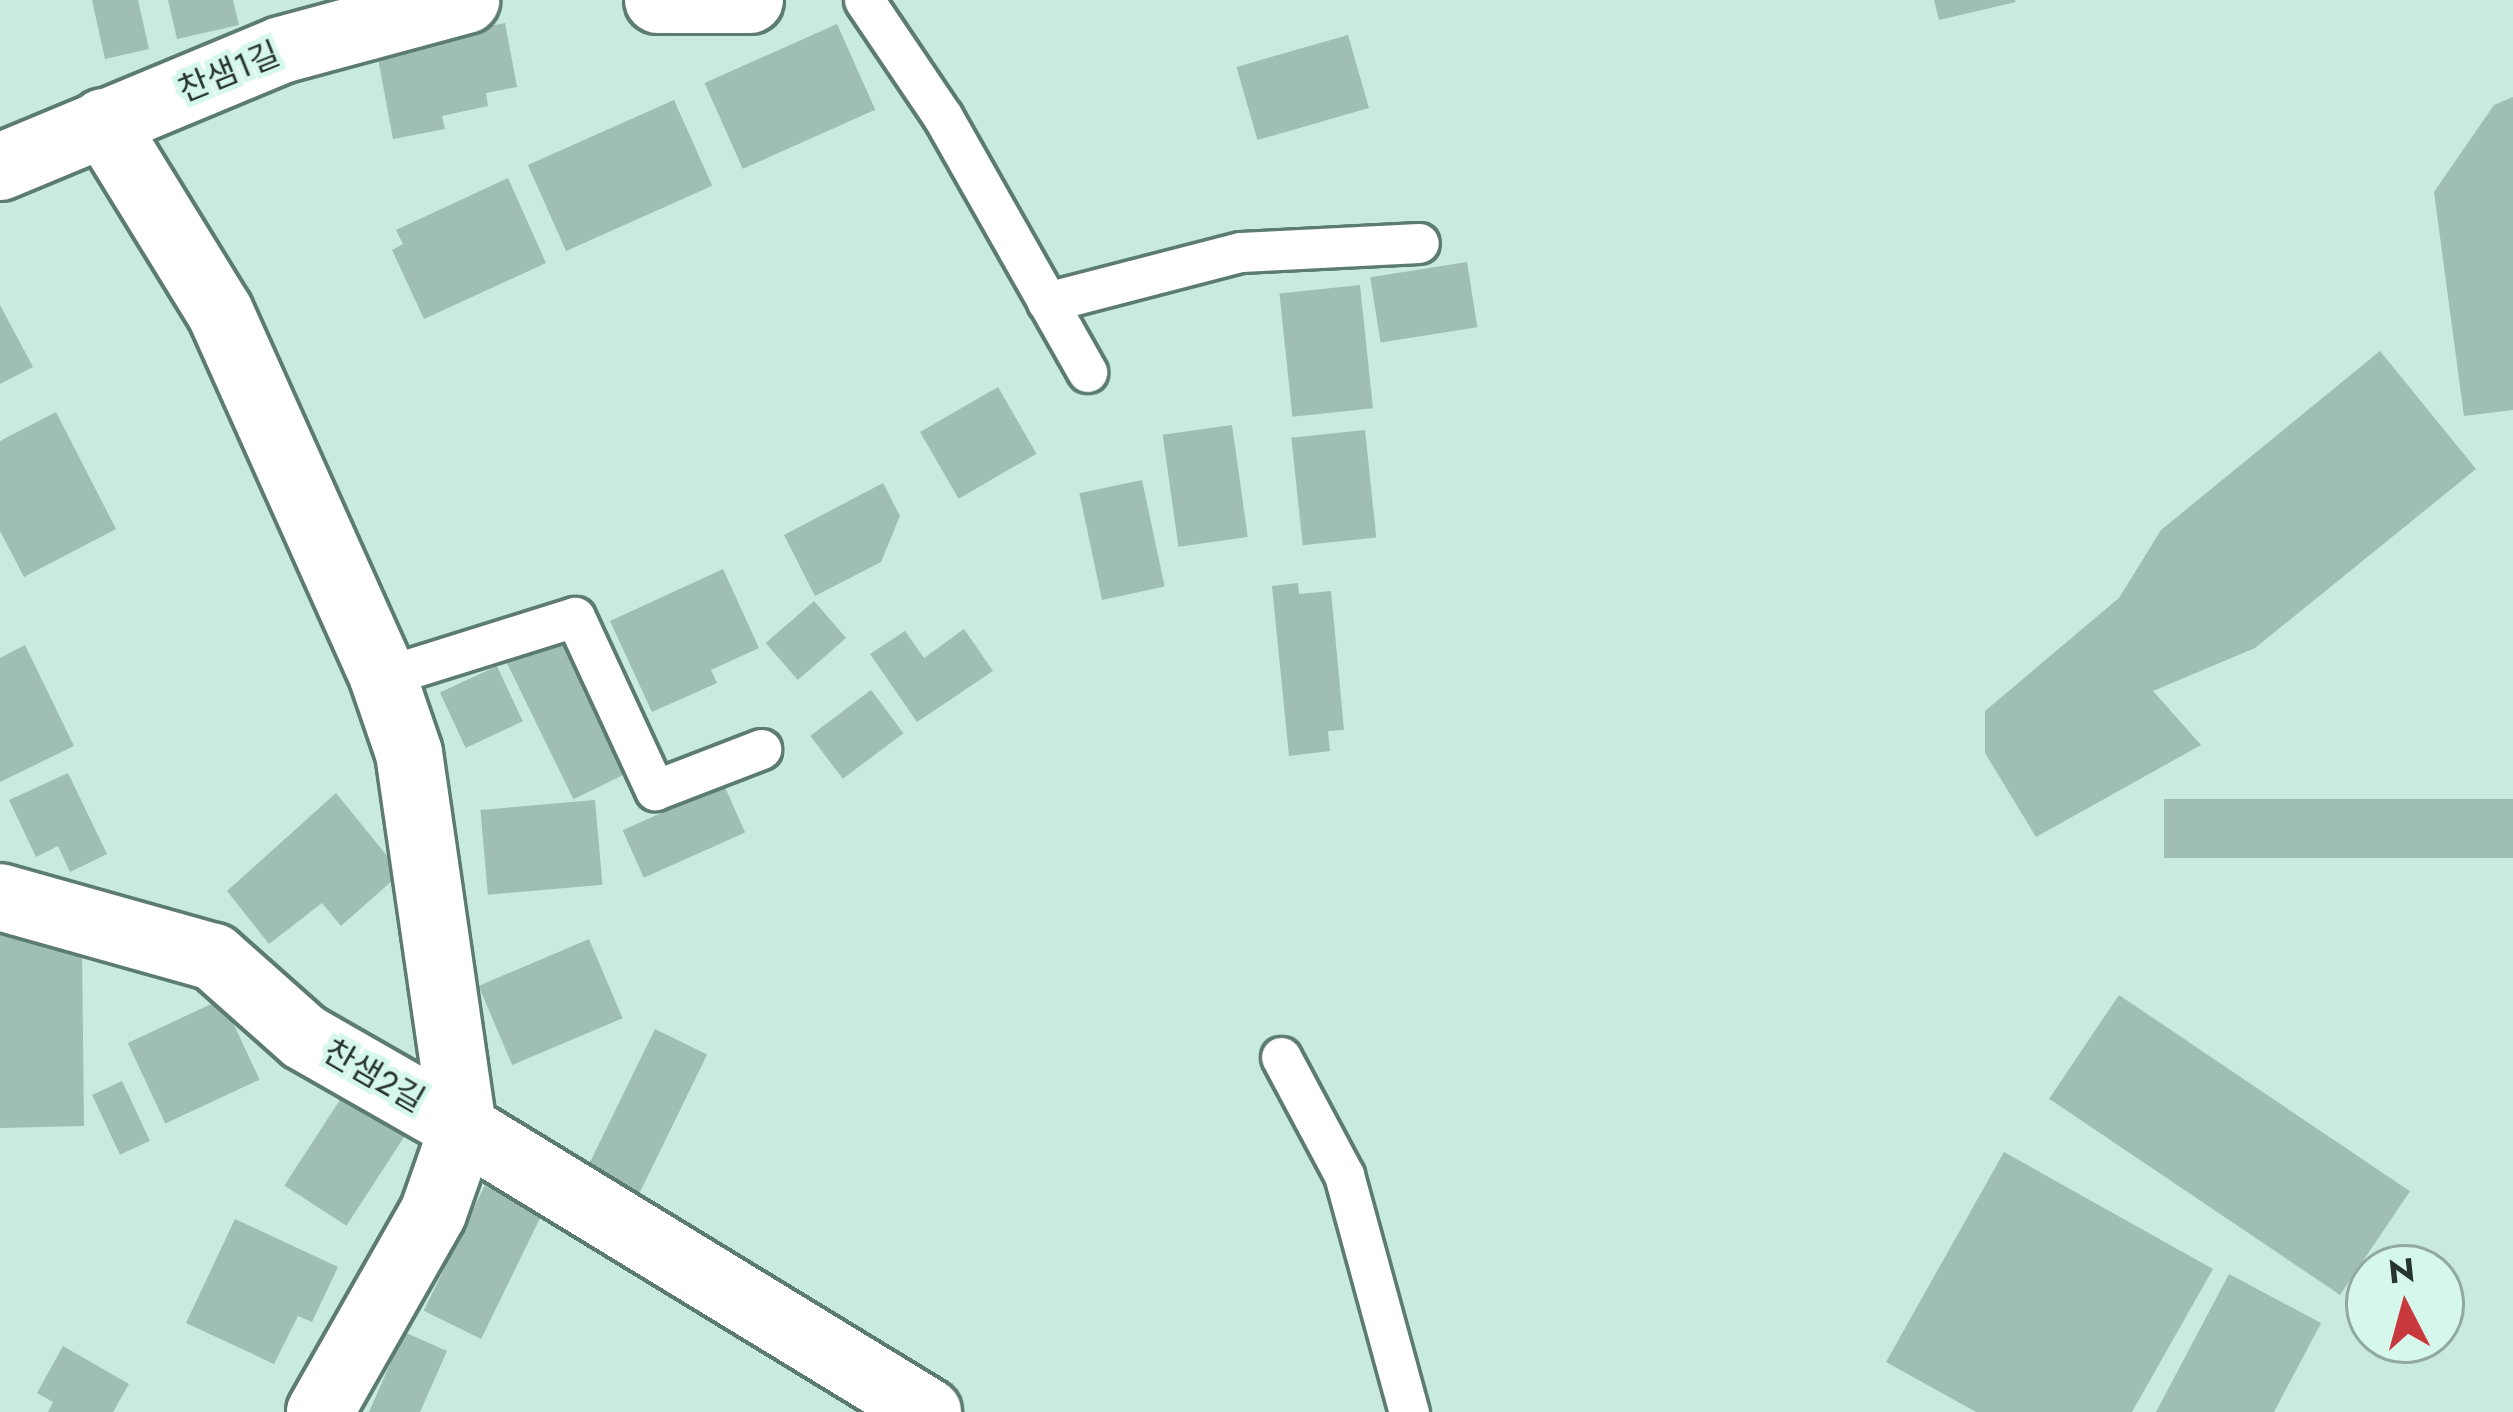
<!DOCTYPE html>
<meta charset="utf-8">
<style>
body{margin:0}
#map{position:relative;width:2513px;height:1412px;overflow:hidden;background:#c9eadf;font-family:Jost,"Noto Sans KR",sans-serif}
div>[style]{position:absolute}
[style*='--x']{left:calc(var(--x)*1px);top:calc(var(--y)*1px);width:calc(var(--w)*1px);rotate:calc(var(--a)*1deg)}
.building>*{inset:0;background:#9fbfb5;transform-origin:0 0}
.roads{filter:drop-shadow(3px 0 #5c7b71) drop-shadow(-3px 0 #5c7b71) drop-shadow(0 3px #5c7b71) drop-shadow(0 -3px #5c7b71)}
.service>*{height:39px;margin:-19.5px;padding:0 19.5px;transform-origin:19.5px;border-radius:19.5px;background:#fff}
.minor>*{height:66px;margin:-33px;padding:0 33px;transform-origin:33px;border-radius:33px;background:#fff}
span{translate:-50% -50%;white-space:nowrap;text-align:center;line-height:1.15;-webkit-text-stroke:10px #d6f7ec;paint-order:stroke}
.street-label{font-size:33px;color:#273430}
.north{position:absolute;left:2345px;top:1244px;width:120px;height:120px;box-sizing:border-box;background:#d6f7ec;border:3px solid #90a9a1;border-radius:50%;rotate:354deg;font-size:33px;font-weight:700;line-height:48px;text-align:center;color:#273430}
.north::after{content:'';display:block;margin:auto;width:42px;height:54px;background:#c8393e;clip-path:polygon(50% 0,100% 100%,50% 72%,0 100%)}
</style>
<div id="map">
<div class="building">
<div style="clip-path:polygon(92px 0,138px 0,149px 49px,105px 59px)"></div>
<div style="clip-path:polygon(168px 0,233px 0,239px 25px,177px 39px)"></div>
<div style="clip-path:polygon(1934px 0,2015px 0,2016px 2px,1939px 20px)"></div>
<div style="clip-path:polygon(505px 23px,517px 87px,486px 93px,488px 106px,442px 116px,445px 129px,393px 139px,376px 48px)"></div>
<div style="left:837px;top:24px;width:94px;height:145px;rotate:66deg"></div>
<div style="left:1348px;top:35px;width:76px;height:116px;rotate:74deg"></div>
<div style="clip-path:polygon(2513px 97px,2513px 410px,2464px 416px,2434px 192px,2494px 105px)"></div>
<div style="left:674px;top:100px;width:94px;height:160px;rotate:66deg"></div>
<div style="clip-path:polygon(508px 178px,546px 263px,424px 319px,392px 250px,403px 244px,396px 230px)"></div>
<div style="left:1467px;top:262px;width:66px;height:98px;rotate:81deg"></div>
<div style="left:1360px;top:285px;width:124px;height:81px;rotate:84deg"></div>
<div style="clip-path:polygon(0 305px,33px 367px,0 384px)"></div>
<div style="clip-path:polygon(2380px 351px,2476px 469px,2255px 648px,2153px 691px,2201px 745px,2036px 837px,1985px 753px,1985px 711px,2119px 598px,2161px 530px)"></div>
<div style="left:998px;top:387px;width:77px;height:90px;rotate:60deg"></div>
<div style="clip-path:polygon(56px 412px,116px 529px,24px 577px,0 531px,0 441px)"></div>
<div style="left:1232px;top:425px;width:113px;height:70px;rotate:82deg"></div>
<div style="left:1365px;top:430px;width:108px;height:74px;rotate:84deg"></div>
<div style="left:1142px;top:480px;width:109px;height:64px;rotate:78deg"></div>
<div style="clip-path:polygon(883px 483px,900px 516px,881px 562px,815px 596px,784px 535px)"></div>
<div style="clip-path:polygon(723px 569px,759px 648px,711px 670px,717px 683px,652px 712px,610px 621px)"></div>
<div style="clip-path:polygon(1298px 583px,1299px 594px,1331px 591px,1344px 730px,1328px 731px,1330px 751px,1289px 756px,1272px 586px)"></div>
<div style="left:814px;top:601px;width:49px;height:64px;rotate:49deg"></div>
<div style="clip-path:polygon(964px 629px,993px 671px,917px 722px,870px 654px,905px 631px,924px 658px)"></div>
<div style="left:567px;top:631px;width:154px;height:68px;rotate:64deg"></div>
<div style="clip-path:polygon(25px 645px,74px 746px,0 782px,0 658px)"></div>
<div style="left:497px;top:666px;width:61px;height:63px;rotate:65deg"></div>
<div style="left:871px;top:690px;width:54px;height:76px;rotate:53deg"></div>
<div style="clip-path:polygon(68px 773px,107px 854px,70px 872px,58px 846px,36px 857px,9px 800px)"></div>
<div style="left:724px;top:785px;width:52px;height:111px;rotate:66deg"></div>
<div style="clip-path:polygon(336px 793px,401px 873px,341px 926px,322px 903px,269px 944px,227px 891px)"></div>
<div style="left:2513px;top:799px;width:59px;height:349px;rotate:90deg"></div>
<div style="left:595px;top:800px;width:85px;height:115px;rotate:85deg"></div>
<div style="clip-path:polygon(0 924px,82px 947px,84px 1126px,0 1128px)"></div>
<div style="left:589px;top:939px;width:86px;height:120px;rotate:67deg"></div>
<div style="left:2119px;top:995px;width:351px;height:125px;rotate:34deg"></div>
<div style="left:222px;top:999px;width:89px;height:104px;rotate:65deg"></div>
<div style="left:655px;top:1029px;width:58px;height:173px;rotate:26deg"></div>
<div style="left:122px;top:1081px;width:66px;height:33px;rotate:65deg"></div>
<div style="left:347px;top:1089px;width:74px;height:115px;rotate:33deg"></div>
<div style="clip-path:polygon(2004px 1152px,2213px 1269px,2132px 1412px,1976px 1412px,1886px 1362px)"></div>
<div style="left:485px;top:1185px;width:64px;height:140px;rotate:26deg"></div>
<div style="clip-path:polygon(235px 1219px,338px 1267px,312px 1322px,298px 1316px,274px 1364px,186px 1323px)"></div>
<div style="clip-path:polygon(2229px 1274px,2321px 1323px,2274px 1412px,2156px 1412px)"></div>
<div style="clip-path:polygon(404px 1332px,447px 1351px,420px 1412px,369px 1412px)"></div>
<div style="clip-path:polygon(63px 1346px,129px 1384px,113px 1412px,48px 1412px,53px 1402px,37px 1393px)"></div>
</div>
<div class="roads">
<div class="service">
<div style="--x:864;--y:0;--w:141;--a:56"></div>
<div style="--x:943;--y:117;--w:293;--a:60.5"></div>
<div style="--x:1047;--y:302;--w:200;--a:-14.5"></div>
<div style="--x:1241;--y:252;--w:178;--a:-2.9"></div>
<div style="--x:383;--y:677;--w:201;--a:-17.4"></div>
<div style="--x:575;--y:617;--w:191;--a:65.2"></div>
<div style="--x:655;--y:790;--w:114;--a:-21.1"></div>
<div style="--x:1281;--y:1057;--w:134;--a:61.9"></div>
<div style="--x:1344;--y:1175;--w:246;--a:74.7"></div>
</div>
<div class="minor">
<div style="--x:658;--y:0;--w:92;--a:0"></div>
<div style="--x:103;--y:122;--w:223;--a:58.4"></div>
<div style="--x:220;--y:312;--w:400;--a:65.9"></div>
<div style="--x:383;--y:677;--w:80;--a:71.1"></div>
<div style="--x:409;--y:753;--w:379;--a:81.8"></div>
<div style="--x:463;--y:1128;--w:545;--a:31.41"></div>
<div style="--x:0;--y:167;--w:304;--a:-22.6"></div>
<div style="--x:281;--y:50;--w:192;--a:-15.1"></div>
<div style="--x:0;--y:897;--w:222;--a:15.7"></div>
<div style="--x:214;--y:957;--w:120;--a:41.6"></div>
<div style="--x:304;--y:1037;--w:183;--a:29.8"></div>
<div style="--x:463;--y:1128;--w:90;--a:109.4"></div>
<div style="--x:433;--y:1213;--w:229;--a:119.6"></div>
</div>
</div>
<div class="street-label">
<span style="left:229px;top:72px;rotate:-22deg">찬샘1길</span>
<span style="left:374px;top:1076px;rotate:30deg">찬샘2길</span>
</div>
<div class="north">N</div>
</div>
